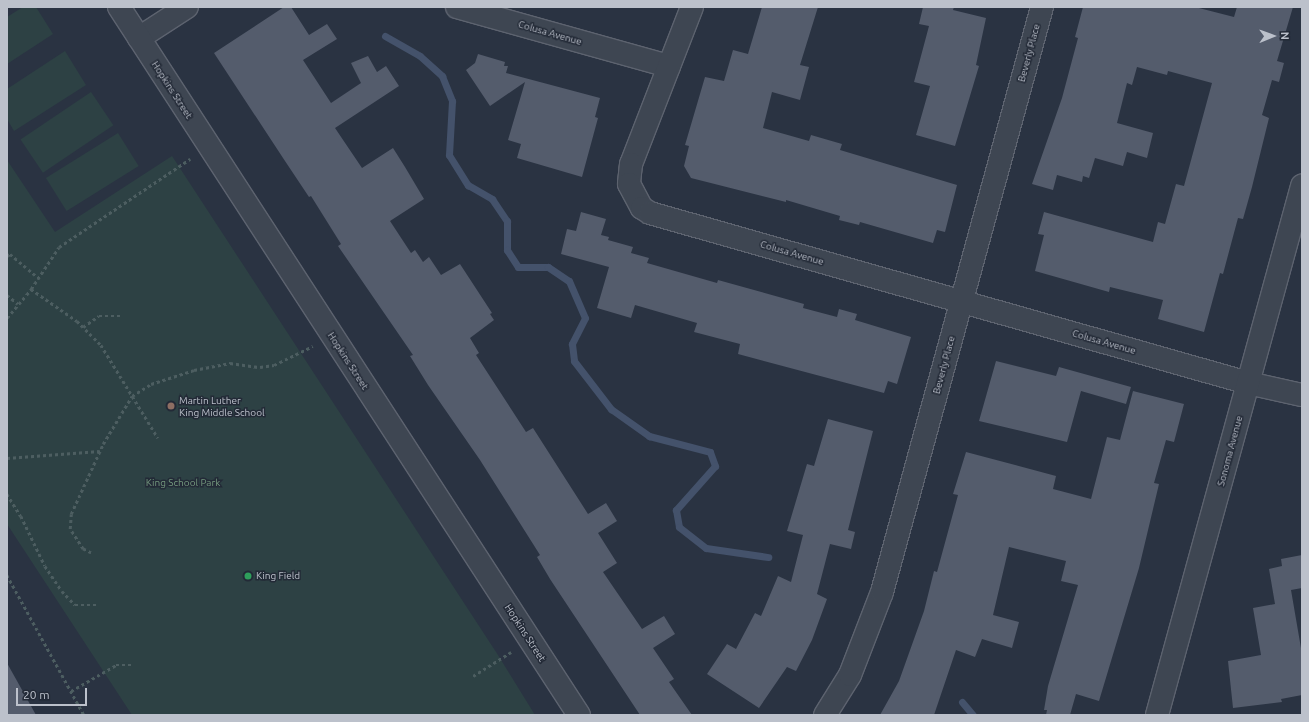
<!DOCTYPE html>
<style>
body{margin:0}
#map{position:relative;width:1309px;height:722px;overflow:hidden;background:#2a3342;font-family:Ubuntu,sans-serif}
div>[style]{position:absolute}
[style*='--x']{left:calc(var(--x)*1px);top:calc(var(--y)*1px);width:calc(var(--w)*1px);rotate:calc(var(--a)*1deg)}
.green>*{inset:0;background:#2d4144;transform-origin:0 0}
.stream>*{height:7px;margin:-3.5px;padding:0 3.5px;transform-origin:3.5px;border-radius:3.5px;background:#44526b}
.building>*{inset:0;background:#545c6c}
.path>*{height:2.5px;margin-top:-1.25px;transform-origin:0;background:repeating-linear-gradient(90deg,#4d5e61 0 3px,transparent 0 6px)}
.roads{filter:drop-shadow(1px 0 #5d636f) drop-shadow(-1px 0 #5d636f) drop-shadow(0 1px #5d636f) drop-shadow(0 -1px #5d636f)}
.minor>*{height:22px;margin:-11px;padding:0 11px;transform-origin:11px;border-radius:11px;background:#3e4652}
.tertiary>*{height:22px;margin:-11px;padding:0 11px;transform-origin:11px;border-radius:11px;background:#3e4652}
.dots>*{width:11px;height:11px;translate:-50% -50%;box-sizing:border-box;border:2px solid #232a37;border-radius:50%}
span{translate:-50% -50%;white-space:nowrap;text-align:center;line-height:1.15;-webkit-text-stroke:3px #232a37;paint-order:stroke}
.street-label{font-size:10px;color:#bcc1cb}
.poi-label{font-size:10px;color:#bcc1cb}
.left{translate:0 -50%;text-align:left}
.park-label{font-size:10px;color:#759a7f}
.frame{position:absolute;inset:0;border:8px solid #bcc1cb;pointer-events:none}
.north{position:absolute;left:1253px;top:16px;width:40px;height:40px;-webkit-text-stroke:3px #232a37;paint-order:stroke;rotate:89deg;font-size:11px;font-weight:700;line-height:16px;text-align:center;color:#bcc1cb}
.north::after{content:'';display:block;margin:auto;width:14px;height:18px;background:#bcc1cb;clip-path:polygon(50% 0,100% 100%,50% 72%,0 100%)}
.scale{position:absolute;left:16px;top:688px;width:71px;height:18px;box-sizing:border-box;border:2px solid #bcc1cb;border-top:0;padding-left:5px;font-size:12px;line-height:14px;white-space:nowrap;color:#bcc1cb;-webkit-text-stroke:3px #232a37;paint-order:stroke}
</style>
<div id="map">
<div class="green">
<div style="clip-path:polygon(23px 7px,36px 7px,53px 34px,7px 64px,7px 17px)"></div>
<div style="clip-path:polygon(65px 51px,86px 85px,14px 131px,7px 119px,7px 89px)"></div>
<div style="left:91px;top:92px;width:40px;height:85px;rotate:56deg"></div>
<div style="left:118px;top:133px;width:39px;height:85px;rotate:58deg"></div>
<div style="clip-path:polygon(172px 156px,498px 655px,535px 715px,132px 715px,7px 524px,7px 160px,55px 232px)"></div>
</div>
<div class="stream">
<div style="--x:385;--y:36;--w:40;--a:29.7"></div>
<div style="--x:420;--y:56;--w:30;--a:42"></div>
<div style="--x:442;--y:76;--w:27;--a:68"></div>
<div style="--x:452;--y:101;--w:54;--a:93.2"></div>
<div style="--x:449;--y:155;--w:36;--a:58"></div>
<div style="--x:468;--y:185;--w:28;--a:30"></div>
<div style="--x:492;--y:199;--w:27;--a:56"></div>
<div style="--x:507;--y:221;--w:29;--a:90"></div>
<div style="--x:507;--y:250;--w:20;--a:57"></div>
<div style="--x:518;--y:267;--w:30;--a:0"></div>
<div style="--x:548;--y:267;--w:25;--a:34"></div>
<div style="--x:569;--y:281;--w:40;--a:66.6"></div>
<div style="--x:585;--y:318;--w:29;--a:117"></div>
<div style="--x:572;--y:344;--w:17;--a:83"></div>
<div style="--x:574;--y:361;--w:61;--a:52.4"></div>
<div style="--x:611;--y:409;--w:47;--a:35.4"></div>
<div style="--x:649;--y:436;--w:63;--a:14.7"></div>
<div style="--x:710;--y:452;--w:15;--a:70"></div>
<div style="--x:715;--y:466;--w:59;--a:131.6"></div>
<div style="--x:676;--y:510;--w:17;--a:80"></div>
<div style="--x:679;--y:527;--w:34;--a:38"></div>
<div style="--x:706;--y:548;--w:63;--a:8.3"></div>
<div style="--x:962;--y:702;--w:17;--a:50"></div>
</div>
<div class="building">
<div style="clip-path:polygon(284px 7px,291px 7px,309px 35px,327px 24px,337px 39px,303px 60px,331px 103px,361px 83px,351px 63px,368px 56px,377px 72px,386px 66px,399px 86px,335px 128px,362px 168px,393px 148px,405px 167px,424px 199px,390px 221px,411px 253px,415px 250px,423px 262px,429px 257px,441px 275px,460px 264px,492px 313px,490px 314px,494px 320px,470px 338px,479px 353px,476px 355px,526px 432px,533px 428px,588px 514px,606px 503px,617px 521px,598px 533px,617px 563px,603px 572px,642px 629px,664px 616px,675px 634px,653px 648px,674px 679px,669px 682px,692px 715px,640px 715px,550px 579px,537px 557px,540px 555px,480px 460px,428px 385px,410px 356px,413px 355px,338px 246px,341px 244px,311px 196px,309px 197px,283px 158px,214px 53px)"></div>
<div style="clip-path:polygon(762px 7px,818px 7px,800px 65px,809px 67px,800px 100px,772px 92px,763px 128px,809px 141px,811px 135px,842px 144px,840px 150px,957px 185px,945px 232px,937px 230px,933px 243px,860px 222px,859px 225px,839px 220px,840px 216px,786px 200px,786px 202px,691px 178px,684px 166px,689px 146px,685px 145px,705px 77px,724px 81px,733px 50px,748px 54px)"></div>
<div style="clip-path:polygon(923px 7px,954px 7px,953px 10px,986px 18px,976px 65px,979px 66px,955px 146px,916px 135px,930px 86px,914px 82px,929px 26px,919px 24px)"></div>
<div style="clip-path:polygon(1083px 7px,1195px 7px,1234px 17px,1237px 7px,1293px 7px,1277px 61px,1284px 63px,1279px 82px,1272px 80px,1262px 115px,1269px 118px,1252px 187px,1243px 219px,1238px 218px,1223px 274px,1220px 273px,1204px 332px,1158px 319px,1163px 300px,1110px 287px,1109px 292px,1035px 271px,1044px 235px,1038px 234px,1044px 212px,1153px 242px,1158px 222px,1165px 224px,1176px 184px,1184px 186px,1212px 83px,1168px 71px,1167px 75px,1137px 67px,1132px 85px,1127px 83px,1117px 123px,1153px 133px,1147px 158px,1127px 152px,1123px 166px,1095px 158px,1089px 178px,1083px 176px,1082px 182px,1057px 175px,1053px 190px,1032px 184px,1062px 98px,1078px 38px,1075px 37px)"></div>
<div style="clip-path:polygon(478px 54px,505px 62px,504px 66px,508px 66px,506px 73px,600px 98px,595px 117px,598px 118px,582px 177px,517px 158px,521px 144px,508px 140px,525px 82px,490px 106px,466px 70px,475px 63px)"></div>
<div style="clip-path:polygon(581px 212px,606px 219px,601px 235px,609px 237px,608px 240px,633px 247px,631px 253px,649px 258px,647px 263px,717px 283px,718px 280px,804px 304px,803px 308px,837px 317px,839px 309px,857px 314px,855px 320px,911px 337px,897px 384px,888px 381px,884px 393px,738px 354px,740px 344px,694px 332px,697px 323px,635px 305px,631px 318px,597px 308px,609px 267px,561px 254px,567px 229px,576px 231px)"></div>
<div style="clip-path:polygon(996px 361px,1056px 376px,1059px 367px,1131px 387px,1126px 404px,1081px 391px,1067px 442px,979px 421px)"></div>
<div style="clip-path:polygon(1133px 391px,1184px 404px,1174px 442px,1166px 440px,1154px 483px,1159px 484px,1139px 568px,1099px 701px,1076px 694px,1070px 715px,1046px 715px,1047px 710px,1044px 710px,1048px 686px,1078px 585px,1061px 581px,1066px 561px,1009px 547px,993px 615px,1019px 622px,1012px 648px,982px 639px,975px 657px,956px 650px,934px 715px,880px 715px,899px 681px,924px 611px,934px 571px,937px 572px,958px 495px,953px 494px,966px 452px,1056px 476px,1053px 489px,1091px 499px,1107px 437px,1120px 440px)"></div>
<div style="clip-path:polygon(828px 419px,873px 431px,848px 530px,855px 532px,851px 549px,830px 544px,817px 594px,827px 599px,812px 640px,796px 671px,787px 667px,759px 708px,707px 674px,727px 644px,736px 649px,755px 613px,761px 616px,778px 576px,791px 582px,803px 535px,787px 531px,807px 464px,814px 466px)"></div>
<div style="clip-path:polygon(1302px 555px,1302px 588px,1291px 590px,1302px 654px,1302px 695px,1281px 699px,1282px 702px,1233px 708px,1228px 661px,1261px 655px,1253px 608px,1275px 604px,1269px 569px,1282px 566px,1281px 559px)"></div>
<div style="clip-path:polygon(7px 663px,36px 715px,7px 715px)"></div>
</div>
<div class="path">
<div style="--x:7;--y:256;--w:4;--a:-34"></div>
<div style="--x:10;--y:254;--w:38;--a:40"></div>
<div style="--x:31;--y:289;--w:56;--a:34.8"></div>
<div style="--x:77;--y:321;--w:34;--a:45"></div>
<div style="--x:101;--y:345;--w:109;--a:58.5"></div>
<div style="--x:7;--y:295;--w:14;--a:39"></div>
<div style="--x:7;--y:318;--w:38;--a:-50"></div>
<div style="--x:31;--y:289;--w:50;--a:-56.3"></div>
<div style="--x:59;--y:247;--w:158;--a:-33.9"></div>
<div style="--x:83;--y:327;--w:19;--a:-35"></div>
<div style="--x:99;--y:316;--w:23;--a:0"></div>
<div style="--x:7;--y:458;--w:93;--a:-4.3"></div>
<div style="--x:7;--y:494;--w:26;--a:58"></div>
<div style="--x:21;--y:516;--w:55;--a:64.4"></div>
<div style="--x:45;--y:566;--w:30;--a:56"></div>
<div style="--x:62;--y:591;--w:19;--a:47"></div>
<div style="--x:75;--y:605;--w:24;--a:0"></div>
<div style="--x:91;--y:553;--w:9;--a:-153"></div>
<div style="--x:83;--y:549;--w:24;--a:-123"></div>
<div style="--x:70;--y:529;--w:15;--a:-86"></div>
<div style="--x:71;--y:514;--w:77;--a:-65.4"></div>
<div style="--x:103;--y:444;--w:56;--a:-58.9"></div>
<div style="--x:132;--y:396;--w:22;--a:-32"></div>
<div style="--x:151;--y:384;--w:45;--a:-18"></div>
<div style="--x:194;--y:370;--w:37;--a:-11"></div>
<div style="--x:230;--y:363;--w:30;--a:8"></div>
<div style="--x:260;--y:367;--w:14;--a:-8"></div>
<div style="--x:274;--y:365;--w:43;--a:-26"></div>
<div style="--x:7;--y:575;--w:160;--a:61.2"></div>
<div style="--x:473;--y:676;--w:45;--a:-32.3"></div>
<div style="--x:71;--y:691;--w:52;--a:-30"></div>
<div style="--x:116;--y:665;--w:17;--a:0"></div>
</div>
<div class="roads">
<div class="minor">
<div style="--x:457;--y:7;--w:220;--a:15.6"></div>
<div style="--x:692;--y:7;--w:168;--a:111.2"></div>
<div style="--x:631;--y:164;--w:20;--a:96"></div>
<div style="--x:629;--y:184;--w:27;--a:62"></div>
<div style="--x:642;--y:208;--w:9;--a:32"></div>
<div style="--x:650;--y:213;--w:622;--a:15.87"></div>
<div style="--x:1248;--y:383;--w:55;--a:12.5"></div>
<div style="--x:139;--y:38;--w:57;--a:-32.9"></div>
<div style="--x:825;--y:715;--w:47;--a:-58"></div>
<div style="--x:850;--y:675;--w:89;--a:-68.9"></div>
<div style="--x:882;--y:592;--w:606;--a:-74.7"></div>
<div style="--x:1157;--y:715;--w:549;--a:-74.67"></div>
</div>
<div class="tertiary">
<div style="--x:119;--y:7;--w:844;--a:56.99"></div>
</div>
</div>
<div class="dots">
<div style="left:171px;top:406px;background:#8d6e63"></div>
<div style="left:248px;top:576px;background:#2e9e5b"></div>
</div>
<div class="street-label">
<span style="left:550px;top:33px;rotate:16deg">Colusa Avenue</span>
<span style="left:1029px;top:53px;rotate:-75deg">Beverly Place</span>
<span style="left:172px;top:90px;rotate:57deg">Hopkins Street</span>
<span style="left:792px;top:253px;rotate:16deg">Colusa Avenue</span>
<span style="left:1104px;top:342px;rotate:16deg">Colusa Avenue</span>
<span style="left:348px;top:361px;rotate:57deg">Hopkins Street</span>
<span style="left:944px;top:365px;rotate:-75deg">Beverly Place</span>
<span style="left:1230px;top:451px;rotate:-75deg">Sonoma Avenue</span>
<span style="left:525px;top:633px;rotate:57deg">Hopkins Street</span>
</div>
<div class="poi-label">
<span class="left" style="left:179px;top:406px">Martin Luther<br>King Middle School</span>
<span class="left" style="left:256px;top:576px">King Field</span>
</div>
<div class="park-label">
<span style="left:183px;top:483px">King School Park</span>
</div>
<div class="frame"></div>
<div class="north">N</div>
<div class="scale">20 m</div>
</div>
